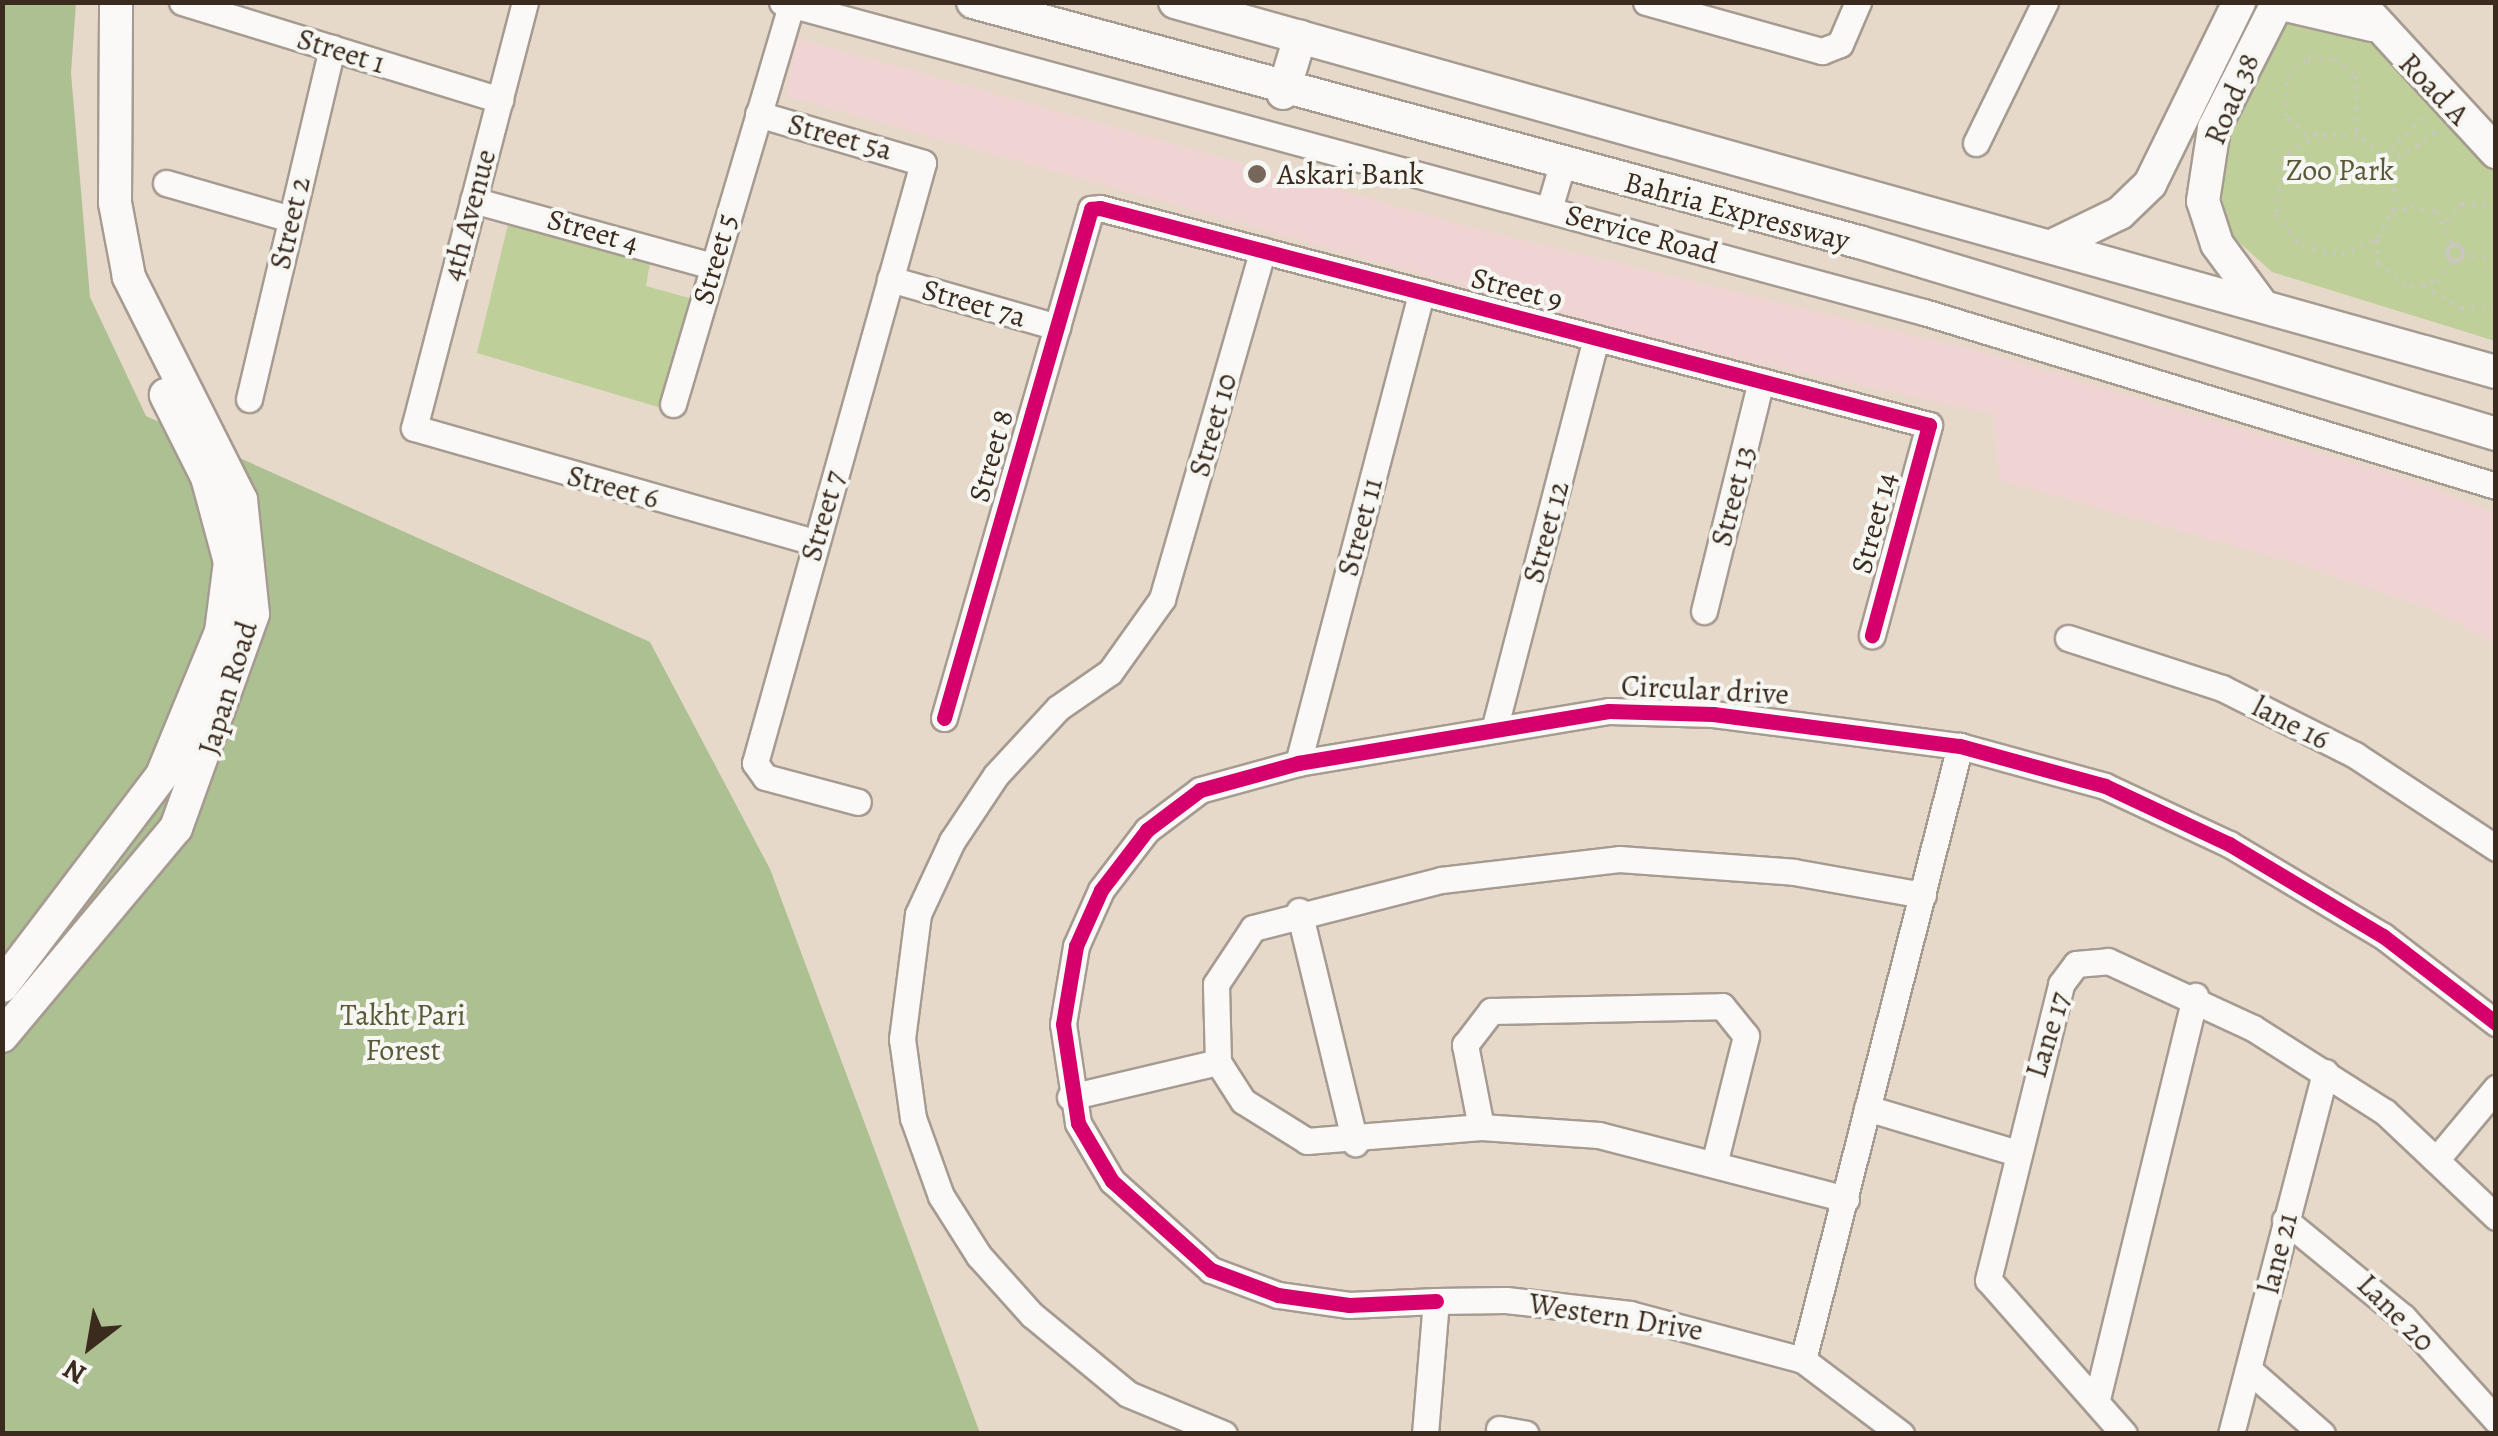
<!DOCTYPE html>
<style>
body{margin:0}
#map{position:relative;width:2498px;height:1436px;overflow:hidden;background:#e7d9ca;font-family:Alegreya,serif}
div>[style]{position:absolute}
[style*='--x']{left:calc(var(--x)*1px);top:calc(var(--y)*1px);width:calc(var(--w)*1px);rotate:calc(var(--a)*1deg)}
.built>*{inset:0;background:#efd4d3}
.green>*{inset:0;background:#bfcf9a}
.forest>*{inset:0;background:#adc092}
.path>*{height:4px;margin-top:-2px;transform-origin:0;background:repeating-linear-gradient(90deg,#cbc6c2 0 2.5px,transparent 0 10.5px)}
.path>.ring{margin:-2px;padding:0;box-sizing:content-box;background:none;border:4px solid #cbc6c2;border-radius:50%}
.roads{filter:drop-shadow(2px 0 #a69b91) drop-shadow(-2px 0 #a69b91) drop-shadow(0 2px #a69b91) drop-shadow(0 -2px #a69b91)}
.minor>*{height:25px;margin:-12.5px;padding:0 12.5px;transform-origin:12.5px;border-radius:12.5px;background:#fbf9f7}
.major>*{height:32px;margin:-16px;padding:0 16px;transform-origin:16px;border-radius:16px;background:#fbf9f7}
.cycleway>*{height:15px;margin:-7.5px;padding:0 7.5px;transform-origin:7.5px;border-radius:7.5px;background:#d6006c}
.dots>*{width:28px;height:28px;translate:-50% -50%;box-sizing:border-box;border:5px solid #f6f6f2;border-radius:50%}
span{translate:-50% -50%;white-space:nowrap;text-align:center;line-height:1.15;-webkit-text-stroke:8px #f6f6f2;paint-order:stroke}
.street-label{font-size:30px;color:#3b2a1e}
.park-label{font-size:30px;color:#595937}
.poi-label{font-size:30px;color:#3b2a1e}
.left{translate:0 -50%;text-align:left}
.frame{position:absolute;inset:0;border:5px solid #3b2a1e;pointer-events:none}
.north{position:absolute;left:40px;top:1296px;width:100px;height:100px;-webkit-text-stroke:8px #f6f6f2;paint-order:stroke;rotate:211deg;font-size:28px;font-weight:700;line-height:40px;text-align:center;color:#3b2a1e}
.north::after{content:'';display:block;margin:auto;width:35px;height:45px;background:#3b2a1e;clip-path:polygon(50% 0,100% 100%,50% 72%,0 100%)}
</style>
<div id="map">
<div class="built">
<div style="clip-path:polygon(797px 38px,1471px 227px,1987px 353px,2416px 481px,2495px 513px,2495px 644px,2430px 609px,2291px 562px,1999px 480px,1993px 414px,1677px 346px,786px 96px)"></div>
</div>
<div class="green">
<div style="clip-path:polygon(2305px 15px,2362px 28px,2495px 168px,2495px 341px,2272px 272px,2232px 236px,2220px 190px,2233px 126px,2283px 23px)"></div>
<div style="clip-path:polygon(510px 216px,651px 257px,646px 286px,693px 299px,668px 410px,477px 353px)"></div>
</div>
<div class="forest">
<div style="clip-path:polygon(3px 3px,76px 3px,71px 73px,90px 297px,146px 416px,650px 642px,770px 869px,980px 1433px,3px 1434px)"></div>
</div>
<div class="path">
<div style="--x:2308;--y:59;--w:27;--a:0"></div>
<div style="--x:2335;--y:59;--w:27;--a:39"></div>
<div style="--x:2356;--y:76;--w:59;--a:89"></div>
<div style="--x:2357;--y:135;--w:51;--a:180"></div>
<div style="--x:2306;--y:135;--w:28;--a:-136"></div>
<div style="--x:2286;--y:116;--w:40;--a:-88.6"></div>
<div style="--x:2287;--y:76;--w:27;--a:-39"></div>
<div style="--x:2317;--y:134;--w:40;--a:145.1"></div>
<div style="--x:2284;--y:157;--w:59;--a:97.9"></div>
<div style="--x:2276;--y:215;--w:40;--a:50"></div>
<div style="--x:2302;--y:246;--w:41;--a:12.7"></div>
<div style="--x:2342;--y:255;--w:40;--a:-25"></div>
<div style="--x:2378;--y:238;--w:42;--a:-62.8"></div>
<div style="--x:2397;--y:201;--w:41;--a:-102.7"></div>
<div style="--x:2388;--y:161;--w:40;--a:-140"></div>
<div style="--x:2384;--y:157;--w:59;--a:-45.7"></div>
<div style="--x:2390;--y:164;--w:60;--a:-35.5"></div>
<div style="--x:2394;--y:214;--w:19;--a:-25"></div>
<div style="--x:2411;--y:206;--w:27;--a:13"></div>
<div style="--x:2437;--y:212;--w:37;--a:64"></div>
<div style="--x:2447;--y:222;--w:23;--a:-50"></div>
<div style="--x:2462;--y:204;--w:34;--a:3"></div>
<div style="--x:2377;--y:240;--w:24;--a:88"></div>
<div style="--x:2378;--y:264;--w:39;--a:36"></div>
<div style="--x:2410;--y:287;--w:28;--a:-13"></div>
<div style="--x:2437;--y:281;--w:26;--a:-51"></div>
<div class="ring" style="left:2447px;top:245px;width:12px;height:12px"></div>
<div style="--x:2462;--y:255;--w:34;--a:5"></div>
<div style="--x:2424;--y:286;--w:43;--a:30.7"></div>
<div style="--x:2461;--y:308;--w:35;--a:-2"></div>
</div>
<div class="roads">
<div class="minor">
<div style="--x:182;--y:2;--w:333;--a:17.1"></div>
<div style="--x:525;--y:2;--w:440;--a:104.6"></div>
<div style="--x:414;--y:428;--w:417;--a:15.9"></div>
<div style="--x:782;--y:2;--w:1183;--a:15.19"></div>
<div style="--x:1924;--y:312;--w:598;--a:16.92"></div>
<div style="--x:1646;--y:2;--w:183;--a:15.6"></div>
<div style="--x:1822;--y:51;--w:19;--a:-21"></div>
<div style="--x:1840;--y:44;--w:46;--a:-66.8"></div>
<div style="--x:758;--y:114;--w:172;--a:16.5"></div>
<div style="--x:923;--y:163;--w:623;--a:105.64"></div>
<div style="--x:755;--y:763;--w:17;--a:54"></div>
<div style="--x:765;--y:777;--w:96;--a:15"></div>
<div style="--x:1976;--y:143;--w:157;--a:-63.9"></div>
<div style="--x:166;--y:183;--w:130;--a:16.1"></div>
<div style="--x:473;--y:200;--w:249;--a:15.4"></div>
<div style="--x:1549;--y:209;--w:46;--a:-73.5"></div>
<div style="--x:890;--y:279;--w:174;--a:16"></div>
<div style="--x:249;--y:399;--w:361;--a:-76.7"></div>
<div style="--x:673;--y:404;--w:416;--a:-73.5"></div>
<div style="--x:1704;--y:611;--w:237;--a:-76.1"></div>
<div style="--x:2068;--y:638;--w:162;--a:18"></div>
<div style="--x:2222;--y:688;--w:149;--a:26.7"></div>
<div style="--x:2355;--y:755;--w:169;--a:33.4"></div>
<div style="--x:944;--y:718;--w:530;--a:-73.89"></div>
<div style="--x:1091;--y:209;--w:9;--a:-6"></div>
<div style="--x:1100;--y:208;--w:857;--a:14.67"></div>
<div style="--x:1929;--y:425;--w:218;--a:105.2"></div>
<div style="--x:1495;--y:726;--w:401;--a:-75.4"></div>
<div style="--x:1298;--y:763;--w:487;--a:-75.3"></div>
<div style="--x:1299;--y:911;--w:239;--a:76.4"></div>
<div style="--x:1070;--y:1097;--w:152;--a:-13.3"></div>
<div style="--x:1867;--y:1108;--w:153;--a:16.7"></div>
<div style="--x:1481;--y:1127;--w:84;--a:-101"></div>
<div style="--x:1465;--y:1045;--w:43;--a:-52.6"></div>
<div style="--x:1491;--y:1011;--w:231;--a:-1.2"></div>
<div style="--x:1722;--y:1006;--w:38;--a:51"></div>
<div style="--x:1746;--y:1036;--w:128;--a:104"></div>
<div style="--x:2436;--y:1160;--w:94;--a:-50.2"></div>
<div style="--x:1846;--y:1199;--w:255;--a:-165.5"></div>
<div style="--x:1599;--y:1135;--w:118;--a:-176.1"></div>
<div style="--x:1481;--y:1127;--w:175;--a:175.4"></div>
<div style="--x:1307;--y:1141;--w:75;--a:-148"></div>
<div style="--x:1243;--y:1101;--w:46;--a:-122.7"></div>
<div style="--x:1218;--y:1062;--w:78;--a:-91.5"></div>
<div style="--x:1216;--y:984;--w:67;--a:-56.5"></div>
<div style="--x:1253;--y:928;--w:194;--a:-14.3"></div>
<div style="--x:1441;--y:880;--w:179;--a:-6.7"></div>
<div style="--x:1619;--y:859;--w:175;--a:4.2"></div>
<div style="--x:1794;--y:872;--w:131;--a:10.1"></div>
<div style="--x:2285;--y:1220;--w:153;--a:39.4"></div>
<div style="--x:2403;--y:1317;--w:139;--a:47.9"></div>
<div style="--x:1436;--y:1301;--w:87;--a:177.4"></div>
<div style="--x:1349;--y:1305;--w:72;--a:-172"></div>
<div style="--x:1278;--y:1295;--w:72;--a:-159.5"></div>
<div style="--x:1211;--y:1270;--w:133;--a:-138"></div>
<div style="--x:1112;--y:1181;--w:67;--a:-120.4"></div>
<div style="--x:1078;--y:1123;--w:100;--a:-98.6"></div>
<div style="--x:1063;--y:1024;--w:79;--a:-80.5"></div>
<div style="--x:1076;--y:946;--w:61;--a:-65.9"></div>
<div style="--x:1101;--y:890;--w:76;--a:-52.5"></div>
<div style="--x:1147;--y:830;--w:66;--a:-37"></div>
<div style="--x:1200;--y:790;--w:102;--a:-15.4"></div>
<div style="--x:1298;--y:763;--w:315;--a:-9.5"></div>
<div style="--x:1609;--y:711;--w:104;--a:1.7"></div>
<div style="--x:1713;--y:714;--w:249;--a:7.4"></div>
<div style="--x:1960;--y:746;--w:150;--a:15.4"></div>
<div style="--x:2105;--y:786;--w:137;--a:25.1"></div>
<div style="--x:2229;--y:844;--w:179;--a:30.9"></div>
<div style="--x:2383;--y:936;--w:143;--a:37.6"></div>
<div style="--x:1803;--y:1360;--w:634;--a:-75.66"></div>
<div style="--x:2249;--y:1370;--w:97;--a:41.2"></div>
<div style="--x:2097;--y:1399;--w:415;--a:-76.3"></div>
<div style="--x:1499;--y:1429;--w:27;--a:10"></div>
<div style="--x:1224;--y:1434;--w:104;--a:-157.4"></div>
<div style="--x:1128;--y:1394;--w:124;--a:-140.5"></div>
<div style="--x:1032;--y:1315;--w:79;--a:-131.9"></div>
<div style="--x:979;--y:1256;--w:71;--a:-122.3"></div>
<div style="--x:941;--y:1196;--w:83;--a:-109.7"></div>
<div style="--x:913;--y:1118;--w:80;--a:-97.9"></div>
<div style="--x:902;--y:1039;--w:126;--a:-82.7"></div>
<div style="--x:918;--y:914;--w:81;--a:-65"></div>
<div style="--x:952;--y:841;--w:79;--a:-56.3"></div>
<div style="--x:996;--y:775;--w:91;--a:-47.2"></div>
<div style="--x:1058;--y:708;--w:63;--a:-34.7"></div>
<div style="--x:1110;--y:672;--w:90;--a:-54.5"></div>
<div style="--x:1162;--y:599;--w:363;--a:-73.9"></div>
<div style="--x:1425;--y:1434;--w:133;--a:-85.3"></div>
<div style="--x:1436;--y:1301;--w:70;--a:-0.8"></div>
<div style="--x:1506;--y:1300;--w:125;--a:6.4"></div>
<div style="--x:1630;--y:1314;--w:179;--a:14.9"></div>
<div style="--x:1803;--y:1360;--w:123;--a:37.1"></div>
<div style="--x:2124;--y:1434;--w:205;--a:-131.4"></div>
<div style="--x:1988;--y:1280;--w:305;--a:-76.1"></div>
<div style="--x:2061;--y:984;--w:25;--a:-53"></div>
<div style="--x:2076;--y:964;--w:32;--a:-5"></div>
<div style="--x:2108;--y:961;--w:160;--a:24.8"></div>
<div style="--x:2253;--y:1028;--w:156;--a:32.5"></div>
<div style="--x:2385;--y:1112;--w:153;--a:43.4"></div>
<div style="--x:2231;--y:1434;--w:374;--a:-75.4"></div>
</div>
<div class="major">
<div style="--x:973;--y:2;--w:918;--a:15.16"></div>
<div style="--x:1859;--y:242;--w:665;--a:16.77"></div>
<div style="--x:1175;--y:2;--w:1372;--a:15.65"></div>
<div style="--x:2358;--y:2;--w:204;--a:47.4"></div>
<div style="--x:2277;--y:3;--w:98;--a:13"></div>
<div style="--x:1283;--y:93;--w:59;--a:-73.1"></div>
<div style="--x:2054;--y:245;--w:73;--a:-25.9"></div>
<div style="--x:2120;--y:213;--w:42;--a:-44"></div>
<div style="--x:2150;--y:184;--w:203;--a:-63.9"></div>
<div style="--x:2261;--y:304;--w:74;--a:-126.3"></div>
<div style="--x:2217;--y:244;--w:45;--a:-108"></div>
<div style="--x:2203;--y:201;--w:74;--a:-81.4"></div>
<div style="--x:2214;--y:128;--w:141;--a:-63.1"></div>
<div style="--x:2;--y:986;--w:265;--a:-52.8"></div>
<div style="--x:162;--y:775;--w:155;--a:-67.6"></div>
<div style="--x:221;--y:632;--w:71;--a:-82.7"></div>
<div style="--x:230;--y:562;--w:88;--a:-105.1"></div>
<div style="--x:207;--y:477;--w:92;--a:-116.6"></div>
<div style="--x:2;--y:1036;--w:271;--a:-50.1"></div>
<div style="--x:176;--y:828;--w:227;--a:-70.2"></div>
<div style="--x:253;--y:614;--w:115;--a:-96"></div>
<div style="--x:241;--y:500;--w:250;--a:-116.7"></div>
<div style="--x:129;--y:277;--w:75;--a:-100.7"></div>
<div style="--x:115;--y:203;--w:201;--a:-89.7"></div>
</div>
</div>
<div class="cycleway">
<div style="--x:944;--y:718;--w:530;--a:-73.89"></div>
<div style="--x:1091;--y:209;--w:9;--a:-6"></div>
<div style="--x:1100;--y:208;--w:857;--a:14.67"></div>
<div style="--x:1929;--y:425;--w:218;--a:105.2"></div>
<div style="--x:1436;--y:1301;--w:87;--a:177.4"></div>
<div style="--x:1349;--y:1305;--w:72;--a:-172"></div>
<div style="--x:1278;--y:1295;--w:72;--a:-159.5"></div>
<div style="--x:1211;--y:1270;--w:133;--a:-138"></div>
<div style="--x:1112;--y:1181;--w:67;--a:-120.4"></div>
<div style="--x:1078;--y:1123;--w:100;--a:-98.6"></div>
<div style="--x:1063;--y:1024;--w:79;--a:-80.5"></div>
<div style="--x:1076;--y:946;--w:61;--a:-65.9"></div>
<div style="--x:1101;--y:890;--w:76;--a:-52.5"></div>
<div style="--x:1147;--y:830;--w:66;--a:-37"></div>
<div style="--x:1200;--y:790;--w:102;--a:-15.4"></div>
<div style="--x:1298;--y:763;--w:315;--a:-9.5"></div>
<div style="--x:1609;--y:711;--w:104;--a:1.7"></div>
<div style="--x:1713;--y:714;--w:249;--a:7.4"></div>
<div style="--x:1960;--y:746;--w:150;--a:15.4"></div>
<div style="--x:2105;--y:786;--w:137;--a:25.1"></div>
<div style="--x:2229;--y:844;--w:179;--a:30.9"></div>
<div style="--x:2383;--y:936;--w:143;--a:37.6"></div>
</div>
<div class="dots">
<div style="left:1257px;top:174px;background:#77675a"></div>
</div>
<div class="street-label">
<span style="left:341px;top:51px;rotate:17deg">Street 1</span>
<span style="left:2434px;top:89px;rotate:46deg">Road A</span>
<span style="left:2232px;top:99px;rotate:-67deg">Road 38</span>
<span style="left:840px;top:137px;rotate:15deg">Street 5a</span>
<span style="left:1737px;top:211px;rotate:15deg">Bahria Expressway</span>
<span style="left:469px;top:215px;rotate:-75deg">4th Avenue</span>
<span style="left:290px;top:223px;rotate:-77deg">Street 2</span>
<span style="left:593px;top:231px;rotate:16deg">Street 4</span>
<span style="left:1642px;top:234px;rotate:15deg">Service Road</span>
<span style="left:715px;top:259px;rotate:-74deg">Street 5</span>
<span style="left:1517px;top:289px;rotate:15deg">Street 9</span>
<span style="left:974px;top:303px;rotate:16deg">Street 7a</span>
<span style="left:1213px;top:425px;rotate:-74deg">Street 10</span>
<span style="left:991px;top:456px;rotate:-74deg">Street 8</span>
<span style="left:613px;top:487px;rotate:15deg">Street 6</span>
<span style="left:1733px;top:496px;rotate:-76deg">Street 13</span>
<span style="left:823px;top:516px;rotate:-74deg">Street 7</span>
<span style="left:1874px;top:523px;rotate:-75deg">Street 14</span>
<span style="left:1360px;top:527px;rotate:-75deg">Street 11</span>
<span style="left:1546px;top:532px;rotate:-75deg">Street 12</span>
<span style="left:228px;top:688px;rotate:-73deg">Japan Road</span>
<span style="left:1705px;top:690px;rotate:3deg">Circular drive</span>
<span style="left:2291px;top:723px;rotate:27deg">lane 16</span>
<span style="left:2048px;top:1035px;rotate:-73deg">Lane 17</span>
<span style="left:2278px;top:1253px;rotate:-76deg">lane 21</span>
<span style="left:2396px;top:1313px;rotate:45deg">Lane 20</span>
<span style="left:1616px;top:1317px;rotate:9deg">Western Drive</span>
</div>
<div class="park-label">
<span style="left:2340px;top:170px">Zoo Park</span>
<span style="left:403px;top:1032px">Takht Pari<br>Forest</span>
</div>
<div class="poi-label">
<span class="left" style="left:1277px;top:174px">Askari Bank</span>
</div>
<div class="frame"></div>
<div class="north">N</div>
</div>
